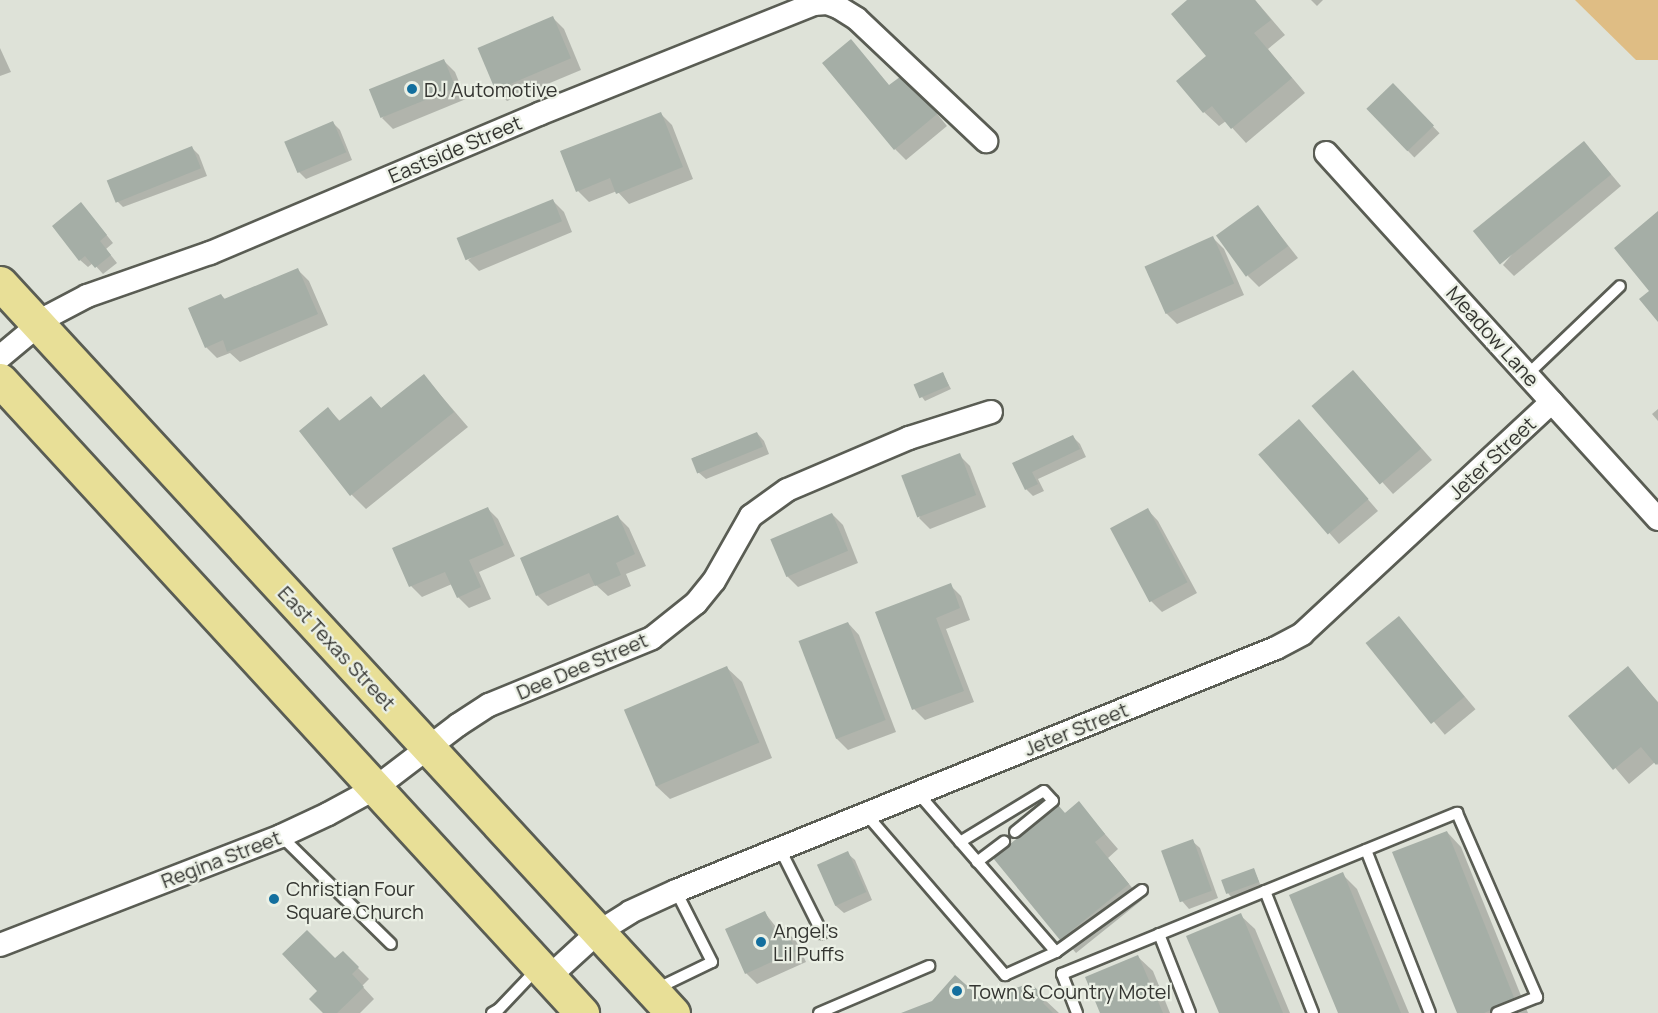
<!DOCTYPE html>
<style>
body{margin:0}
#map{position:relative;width:1658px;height:1013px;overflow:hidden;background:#dee2d8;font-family:Manrope,sans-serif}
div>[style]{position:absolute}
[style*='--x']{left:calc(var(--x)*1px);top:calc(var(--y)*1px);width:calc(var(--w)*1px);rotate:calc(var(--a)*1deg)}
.green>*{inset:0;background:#dfbd84}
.shadow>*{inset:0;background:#0003;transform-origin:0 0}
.building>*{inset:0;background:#a5aea6;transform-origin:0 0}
.roads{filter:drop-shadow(2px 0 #5a5d54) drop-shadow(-2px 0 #5a5d54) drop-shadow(0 2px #5a5d54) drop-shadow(0 -2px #5a5d54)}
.service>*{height:10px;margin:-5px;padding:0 5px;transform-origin:5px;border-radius:5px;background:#fff}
.minor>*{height:22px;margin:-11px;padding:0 11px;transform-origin:11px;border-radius:11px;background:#fff}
.primary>*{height:33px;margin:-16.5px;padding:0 16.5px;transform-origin:16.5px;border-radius:16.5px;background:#e8df97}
.dots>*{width:16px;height:16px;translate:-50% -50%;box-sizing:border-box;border:3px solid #ebf0e5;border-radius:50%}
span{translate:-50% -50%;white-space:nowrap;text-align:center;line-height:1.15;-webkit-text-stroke:4.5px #ebf0e5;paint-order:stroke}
.poi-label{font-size:20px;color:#343531}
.left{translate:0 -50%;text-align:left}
.street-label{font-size:20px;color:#343531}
</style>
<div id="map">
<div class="green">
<div style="clip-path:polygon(1575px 0,1658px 0,1658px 60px,1636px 60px)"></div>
</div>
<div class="shadow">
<div style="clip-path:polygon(1189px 0,1255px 0,1285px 35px,1268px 49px,1305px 93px,1246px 143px,1226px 121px,1219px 126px,1204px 112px,1208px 56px)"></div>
<div style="clip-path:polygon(1311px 0,1323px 0,1317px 6px)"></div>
<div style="clip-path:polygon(553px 18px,564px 29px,581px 70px,507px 101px,496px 90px,479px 48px)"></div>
<div style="clip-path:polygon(851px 41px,890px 87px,915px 87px,947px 126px,906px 160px,895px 149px)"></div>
<div style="clip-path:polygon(0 48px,11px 72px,0 76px)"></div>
<div style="clip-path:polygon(444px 61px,455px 72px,466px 99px,393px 129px,382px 118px)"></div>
<div style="left:1393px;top:85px;width:67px;height:35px;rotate:46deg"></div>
<div style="clip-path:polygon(661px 114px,672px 125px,693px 179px,629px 204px,617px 191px,589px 202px,578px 191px)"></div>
<div style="clip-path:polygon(333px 123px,340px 130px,352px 160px,306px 179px,299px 172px,286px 142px)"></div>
<div style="clip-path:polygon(192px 148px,199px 155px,207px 176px,123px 207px,116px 200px)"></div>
<div style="clip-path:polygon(1595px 155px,1621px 186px,1514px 276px,1503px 265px)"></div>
<div style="clip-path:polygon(553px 201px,564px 212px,572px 232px,479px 271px,468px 260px)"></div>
<div style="clip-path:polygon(1258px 207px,1298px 258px,1259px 287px,1248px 276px)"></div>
<div style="clip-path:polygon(88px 212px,113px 243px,106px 249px,117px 263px,103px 274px,93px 263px,88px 267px,80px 260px)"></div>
<div style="clip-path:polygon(1213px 238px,1224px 249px,1244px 295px,1177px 324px,1166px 313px)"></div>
<div style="clip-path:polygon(298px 270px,309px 281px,328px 325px,240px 362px,230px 353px,217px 358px,206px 347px,221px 295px,226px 300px)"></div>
<div style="clip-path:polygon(943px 374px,951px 389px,925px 401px,922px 397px)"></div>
<div style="clip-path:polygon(424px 376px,468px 427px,366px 509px,352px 495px,328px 409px,341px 422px,371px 398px,382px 409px)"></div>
<div style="clip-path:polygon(1364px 383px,1432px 460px,1393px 494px,1314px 406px)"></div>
<div style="clip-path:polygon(1658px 409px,1658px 421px,1652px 414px)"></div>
<div style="clip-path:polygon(1310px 432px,1378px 511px,1339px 544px,1261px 455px)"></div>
<div style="clip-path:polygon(757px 433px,764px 441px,769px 454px,706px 479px,698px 472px,693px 458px)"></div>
<div style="clip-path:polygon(1072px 436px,1080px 444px,1086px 457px,1038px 479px,1044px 491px,1033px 496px,1026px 489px,1014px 464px)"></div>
<div style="clip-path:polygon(959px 455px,970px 466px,986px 507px,930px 529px,919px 518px)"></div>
<div style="clip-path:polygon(487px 508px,498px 519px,515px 556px,479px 572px,491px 599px,469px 608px,458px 597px,452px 584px,422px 597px,411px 586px,394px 549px)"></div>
<div style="clip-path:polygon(1147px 509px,1158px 521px,1197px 593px,1162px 612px,1151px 601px)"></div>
<div style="clip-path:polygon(832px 514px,843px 525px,858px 563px,798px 587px,787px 576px)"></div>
<div style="clip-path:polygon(618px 517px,629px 528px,646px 566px,626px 574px,631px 586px,608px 596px,596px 585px,548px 606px,537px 595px)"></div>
<div style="clip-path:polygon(950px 585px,961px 596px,970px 620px,946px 629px,974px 702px,925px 720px,914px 709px,877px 613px)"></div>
<div style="left:1399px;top:618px;width:119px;height:40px;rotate:50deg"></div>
<div style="clip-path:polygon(848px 623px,859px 635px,896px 732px,848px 750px,837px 739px)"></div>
<div style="clip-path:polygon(727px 668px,742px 682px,772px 758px,670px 799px,655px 785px)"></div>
<div style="clip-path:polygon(1628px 668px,1658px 702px,1658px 765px,1655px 762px,1629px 784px,1571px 716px)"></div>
<div style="clip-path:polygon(1079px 804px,1118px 849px,1108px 858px,1142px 900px,1076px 953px,995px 859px)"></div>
<div style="clip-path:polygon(1447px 832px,1461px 847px,1528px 1013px,1458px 1013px)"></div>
<div style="clip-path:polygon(1192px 841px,1200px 848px,1218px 898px,1189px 909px,1182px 901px)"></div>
<div style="clip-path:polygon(847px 853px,855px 860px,872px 900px,844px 913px,836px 906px,819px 866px)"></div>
<div style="clip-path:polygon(1254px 870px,1261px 886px,1231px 897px,1228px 893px)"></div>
<div style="clip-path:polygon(1342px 874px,1357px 889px,1409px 1013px,1340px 1013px)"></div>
<div style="clip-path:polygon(765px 913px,780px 932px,785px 930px,796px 941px,806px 962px,757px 984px,746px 973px)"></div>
<div style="clip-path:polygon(1240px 915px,1255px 929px,1290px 1013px,1221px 1013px)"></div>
<div style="clip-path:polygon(343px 953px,369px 979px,362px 986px,374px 999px,360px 1013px,325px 1013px,320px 991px)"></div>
<div style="clip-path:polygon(1138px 957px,1153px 971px,1170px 1013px,1101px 1013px)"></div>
<div style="clip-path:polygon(1029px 985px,1059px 1013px,905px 1013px,983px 1002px)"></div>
</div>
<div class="building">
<div style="clip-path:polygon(1187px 0,1255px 0,1271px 20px,1254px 33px,1292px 78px,1231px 129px,1212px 106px,1203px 113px,1176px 81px,1206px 56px,1171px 14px)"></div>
<div style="left:553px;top:16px;width:46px;height:82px;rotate:67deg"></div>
<div style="clip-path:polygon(851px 39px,889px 85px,904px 74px,937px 114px,894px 150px,822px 63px)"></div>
<div style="left:444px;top:59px;width:31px;height:81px;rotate:68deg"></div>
<div style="left:1393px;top:83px;width:59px;height:37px;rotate:46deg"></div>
<div style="clip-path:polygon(661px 112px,683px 167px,616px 194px,610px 178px,576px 192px,560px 151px)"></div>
<div style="left:333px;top:121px;width:34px;height:53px;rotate:67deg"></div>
<div style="left:1584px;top:141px;width:43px;height:143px;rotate:51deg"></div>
<div style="left:192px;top:146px;width:24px;height:92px;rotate:68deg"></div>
<div style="left:553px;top:199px;width:24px;height:104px;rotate:68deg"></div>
<div style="clip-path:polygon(81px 202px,107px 235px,100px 241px,111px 255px,95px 268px,85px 256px,79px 261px,52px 226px)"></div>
<div style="left:1258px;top:205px;width:51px;height:52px;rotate:54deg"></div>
<div style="clip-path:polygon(1658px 211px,1658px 322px,1639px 299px,1649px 291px,1614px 248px)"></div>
<div style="left:1213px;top:236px;width:52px;height:75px;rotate:66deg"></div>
<div style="clip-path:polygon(298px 268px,318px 314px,227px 352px,223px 340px,205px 348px,188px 308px,221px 294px,224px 299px)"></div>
<div style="left:1353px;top:370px;width:104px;height:55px;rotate:49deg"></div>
<div style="left:943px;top:372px;width:15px;height:32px;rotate:67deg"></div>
<div style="clip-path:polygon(424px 374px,454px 412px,350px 496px,299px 431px,328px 407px,339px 421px,371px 396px,381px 408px)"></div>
<div style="left:1299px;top:419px;width:106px;height:54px;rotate:49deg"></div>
<div style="left:757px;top:432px;width:16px;height:71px;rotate:68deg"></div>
<div style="clip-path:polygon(1073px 435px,1080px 449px,1032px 472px,1038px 484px,1025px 490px,1012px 463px)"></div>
<div style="left:960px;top:453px;width:45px;height:63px;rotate:69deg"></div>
<div style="clip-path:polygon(488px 507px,504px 545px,469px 560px,481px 587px,457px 598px,445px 572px,409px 587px,392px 548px)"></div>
<div style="left:1148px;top:508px;width:84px;height:43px;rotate:62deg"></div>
<div style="left:832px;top:513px;width:41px;height:67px;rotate:67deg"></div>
<div style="clip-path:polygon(618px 515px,635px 554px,616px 563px,621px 575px,595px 586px,589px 573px,536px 596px,520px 558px)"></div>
<div style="clip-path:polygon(951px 583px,960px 608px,936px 618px,964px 691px,912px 710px,875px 612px)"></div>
<div style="left:1399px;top:616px;width:104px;height:43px;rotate:51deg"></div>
<div style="left:848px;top:622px;width:105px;height:53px;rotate:69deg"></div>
<div style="left:727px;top:666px;width:83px;height:112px;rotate:67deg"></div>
<div style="clip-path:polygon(1628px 666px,1658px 703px,1658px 763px,1656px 765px,1641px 747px,1613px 770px,1568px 716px)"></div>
<div style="clip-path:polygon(1079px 801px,1105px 834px,1095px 842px,1129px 884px,1060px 940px,993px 858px,1058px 805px,1065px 813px)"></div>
<div style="clip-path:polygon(1447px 831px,1515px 1000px,1484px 1013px,1457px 1013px,1392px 852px)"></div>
<div style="left:1193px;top:839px;width:55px;height:34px;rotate:70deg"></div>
<div style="left:848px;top:851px;width:45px;height:34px;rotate:66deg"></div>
<div style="left:1254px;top:868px;width:15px;height:35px;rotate:70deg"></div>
<div style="clip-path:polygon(1343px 872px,1401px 1013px,1338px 1013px,1289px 895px)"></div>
<div style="clip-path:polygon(765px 911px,775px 933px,785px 928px,796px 951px,745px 974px,725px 929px)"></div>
<div style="clip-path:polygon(1241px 913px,1283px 1013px,1219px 1013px,1186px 936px)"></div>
<div style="clip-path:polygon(307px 930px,335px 958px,343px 951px,359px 967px,352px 974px,364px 987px,337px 1013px,323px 1013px,309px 999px,317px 991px,282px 954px)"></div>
<div style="clip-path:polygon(1138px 955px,1163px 1013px,1100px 1013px,1085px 977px)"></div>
<div style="clip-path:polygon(955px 975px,983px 1000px,1030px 983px,1047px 998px,1043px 1003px,1053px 1013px,901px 1013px,932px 1001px)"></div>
</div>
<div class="roads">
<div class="service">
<div style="--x:1528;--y:374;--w:127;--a:-43.7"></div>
<div style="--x:866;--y:814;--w:213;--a:49.2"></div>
<div style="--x:1005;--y:975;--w:56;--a:-24.3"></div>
<div style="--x:1056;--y:952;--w:211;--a:-131"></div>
<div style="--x:281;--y:836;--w:154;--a:44.5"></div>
<div style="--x:960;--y:842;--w:98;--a:-31.3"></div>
<div style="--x:1044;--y:791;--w:13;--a:48"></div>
<div style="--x:1053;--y:801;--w:49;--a:140.8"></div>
<div style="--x:780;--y:849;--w:94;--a:63.4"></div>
<div style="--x:1366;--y:850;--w:175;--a:68.6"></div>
<div style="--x:977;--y:862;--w:34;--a:-37"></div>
<div style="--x:1265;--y:891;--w:131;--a:68.5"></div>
<div style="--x:1159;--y:934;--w:85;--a:68.6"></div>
<div style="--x:1056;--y:952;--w:106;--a:-35.8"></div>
<div style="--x:656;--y:989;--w:62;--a:-25.7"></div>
<div style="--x:712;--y:962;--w:80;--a:-116.9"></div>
<div style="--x:492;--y:1013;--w:8;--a:-30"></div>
<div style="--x:499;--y:1009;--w:55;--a:-46.5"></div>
<div style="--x:819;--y:1013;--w:120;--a:-23.1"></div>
<div style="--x:1077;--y:1013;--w:42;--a:-111"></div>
<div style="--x:1062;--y:974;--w:427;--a:-22.2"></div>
<div style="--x:1457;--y:813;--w:201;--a:66.5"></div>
<div style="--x:1537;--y:997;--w:43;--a:158.2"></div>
</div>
<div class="minor">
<div style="--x:1326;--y:153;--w:494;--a:47.8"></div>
<div style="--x:0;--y:357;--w:64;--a:-39.9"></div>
<div style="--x:49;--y:316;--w:43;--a:-27.8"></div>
<div style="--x:87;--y:296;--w:130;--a:-19.3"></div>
<div style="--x:210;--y:253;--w:357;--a:-22.9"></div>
<div style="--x:539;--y:114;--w:296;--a:-21.8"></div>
<div style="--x:814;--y:4;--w:13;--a:-4"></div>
<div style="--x:827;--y:3;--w:12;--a:20"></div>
<div style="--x:838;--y:7;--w:22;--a:32"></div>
<div style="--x:857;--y:19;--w:178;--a:43.4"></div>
<div style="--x:0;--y:945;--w:301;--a:-21.2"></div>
<div style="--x:281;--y:836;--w:52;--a:-25.1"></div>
<div style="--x:328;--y:814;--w:52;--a:-28.5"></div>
<div style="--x:374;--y:789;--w:106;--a:-37.3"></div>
<div style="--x:458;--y:725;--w:37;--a:-33"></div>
<div style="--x:489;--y:705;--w:176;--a:-22.3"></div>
<div style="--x:652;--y:638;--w:56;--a:-38.5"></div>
<div style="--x:696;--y:603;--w:28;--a:-51"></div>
<div style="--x:714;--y:581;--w:75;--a:-60.4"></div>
<div style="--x:751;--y:516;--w:44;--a:-35.8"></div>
<div style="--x:787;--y:490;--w:133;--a:-23.1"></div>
<div style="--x:909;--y:438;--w:86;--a:-17.6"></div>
<div style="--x:549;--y:977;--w:65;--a:-42.5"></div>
<div style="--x:597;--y:933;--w:39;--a:-32"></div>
<div style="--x:630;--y:912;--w:51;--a:-24.5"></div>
<div style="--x:676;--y:891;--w:647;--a:-22.05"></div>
<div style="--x:1276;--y:648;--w:30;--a:-28"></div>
<div style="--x:1302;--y:634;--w:341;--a:-42.9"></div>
</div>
<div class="primary">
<div style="--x:0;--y:283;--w:993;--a:47.33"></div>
<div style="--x:0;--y:380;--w:860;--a:47.4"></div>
</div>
</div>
<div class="dots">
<div style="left:412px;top:89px;background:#136f9e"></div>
<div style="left:274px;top:899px;background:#136f9e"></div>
<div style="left:761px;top:942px;background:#136f9e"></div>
<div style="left:957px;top:991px;background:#136f9e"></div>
</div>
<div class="poi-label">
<span class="left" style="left:424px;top:89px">DJ Automotive</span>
<span class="left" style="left:286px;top:900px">Christian Four<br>Square Church</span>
<span class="left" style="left:773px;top:942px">Angel's<br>Lil Puffs</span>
<span class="left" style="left:969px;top:991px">Town &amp; Country Motel</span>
</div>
<div class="street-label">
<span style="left:455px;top:149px;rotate:-23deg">Eastside Street</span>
<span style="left:1493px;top:336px;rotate:48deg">Meadow Lane</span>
<span style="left:1492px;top:458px;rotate:-43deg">Jeter Street</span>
<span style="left:337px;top:648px;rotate:47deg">East Texas Street</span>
<span style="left:582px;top:666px;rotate:-23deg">Dee Dee Street</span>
<span style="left:1076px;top:729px;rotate:-22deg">Jeter Street</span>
<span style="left:221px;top:859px;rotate:-21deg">Regina Street</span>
</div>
</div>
